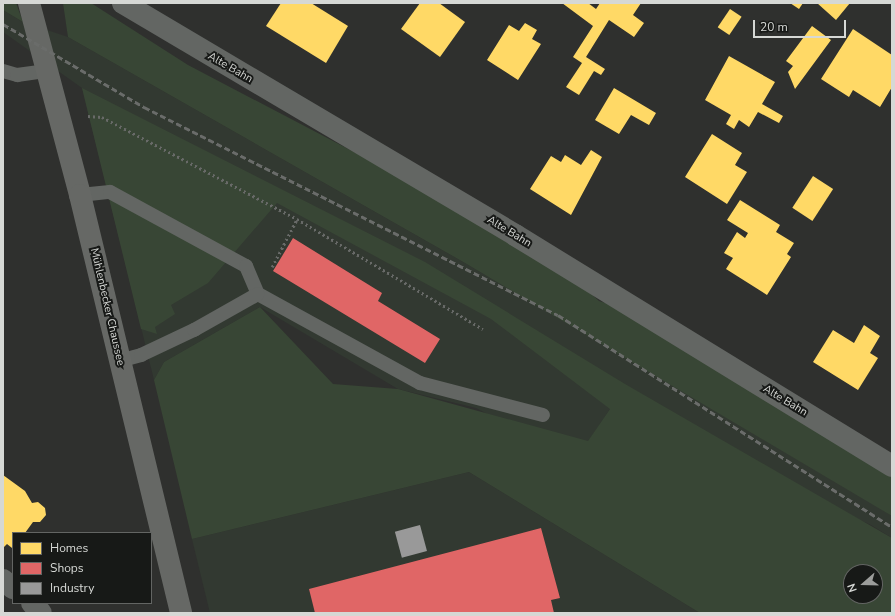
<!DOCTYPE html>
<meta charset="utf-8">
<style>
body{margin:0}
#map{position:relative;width:895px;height:616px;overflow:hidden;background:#2f302e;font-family:"Nunito Sans",sans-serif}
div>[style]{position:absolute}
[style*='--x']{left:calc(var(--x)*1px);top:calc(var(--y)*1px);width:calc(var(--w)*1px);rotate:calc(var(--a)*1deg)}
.built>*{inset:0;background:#323931}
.green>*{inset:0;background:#384635}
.homes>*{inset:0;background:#ffd966;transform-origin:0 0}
.shops>*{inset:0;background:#e06666}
.industry>*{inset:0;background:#999;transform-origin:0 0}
.path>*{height:2.5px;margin-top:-1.25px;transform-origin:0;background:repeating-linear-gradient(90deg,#686a68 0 2px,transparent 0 5px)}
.lane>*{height:14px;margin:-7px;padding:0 7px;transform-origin:7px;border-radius:7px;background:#636663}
.street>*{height:22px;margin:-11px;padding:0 11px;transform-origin:11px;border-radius:11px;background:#636663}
.secondary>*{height:22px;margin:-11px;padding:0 11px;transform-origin:11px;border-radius:11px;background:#666865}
.rail>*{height:3px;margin-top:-1.5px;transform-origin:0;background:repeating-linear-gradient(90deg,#6a6c6a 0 6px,transparent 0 9px)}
span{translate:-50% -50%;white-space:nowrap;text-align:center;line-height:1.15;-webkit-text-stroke:4px #171917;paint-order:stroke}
.street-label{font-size:11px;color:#d6d8d5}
.frame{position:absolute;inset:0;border:4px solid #d6d8d5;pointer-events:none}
.legend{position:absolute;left:12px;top:532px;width:140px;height:72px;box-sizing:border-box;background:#171917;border:1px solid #636563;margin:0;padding:5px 7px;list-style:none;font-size:12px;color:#d6d8d5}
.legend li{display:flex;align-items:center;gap:8px;height:20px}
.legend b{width:20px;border:1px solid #636563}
.north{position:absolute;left:843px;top:564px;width:40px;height:40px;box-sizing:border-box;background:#171917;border:1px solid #636563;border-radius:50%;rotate:250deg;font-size:11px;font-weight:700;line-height:16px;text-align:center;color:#d6d8d5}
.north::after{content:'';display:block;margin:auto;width:14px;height:18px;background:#9c9d9b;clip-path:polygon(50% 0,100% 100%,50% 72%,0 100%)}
.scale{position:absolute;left:753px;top:20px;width:93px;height:18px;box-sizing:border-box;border:2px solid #d6d8d5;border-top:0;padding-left:5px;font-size:12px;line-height:14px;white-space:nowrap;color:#d6d8d5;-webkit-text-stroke:3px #171917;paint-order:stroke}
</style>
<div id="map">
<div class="built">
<div style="clip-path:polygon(3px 10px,23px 22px,68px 37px,465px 263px,877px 506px,892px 516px,892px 538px,871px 525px,610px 409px,576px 460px,476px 408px,398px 389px,260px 307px,164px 362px,154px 380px,82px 88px,3px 32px)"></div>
<div style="clip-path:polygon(469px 472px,700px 613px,210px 613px,192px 539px)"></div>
</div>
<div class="green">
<div style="clip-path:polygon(3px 3px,16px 3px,23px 22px,3px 10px)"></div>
<div style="clip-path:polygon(63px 3px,91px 3px,188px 65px,474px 215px,585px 288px,599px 301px,622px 308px,892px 473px,892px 516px,465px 263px,68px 37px)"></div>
<div style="clip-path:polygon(evenodd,82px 88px,425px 262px,625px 384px,892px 538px,892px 613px,700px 613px,469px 472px,192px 539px,154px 380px,164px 362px,260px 307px,333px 384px,398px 389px,588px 441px,610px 409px,491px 319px,277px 203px,208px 283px,171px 305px,175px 314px,155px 327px,157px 334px,141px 329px,82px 88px,851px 572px,875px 572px,875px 596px,851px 596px,851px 572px)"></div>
</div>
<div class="homes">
<div style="clip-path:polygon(281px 3px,311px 3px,348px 26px,326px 63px,266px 26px)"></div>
<div style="clip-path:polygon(420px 3px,439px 3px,465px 22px,440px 57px,401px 29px)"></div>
<div style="clip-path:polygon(562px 3px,588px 3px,596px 9px,600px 3px,641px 3px,633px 15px,644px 23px,634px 37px,609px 20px,586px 57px,605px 69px,601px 75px,594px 71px,579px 95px,566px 87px,582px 63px,573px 57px,593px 26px)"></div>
<div style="clip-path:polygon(790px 3px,803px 3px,799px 9px)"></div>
<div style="clip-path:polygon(817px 3px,850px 3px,836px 20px)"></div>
<div style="left:730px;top:9px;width:14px;height:22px;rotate:34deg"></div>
<div style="clip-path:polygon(525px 23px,537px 30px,532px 39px,541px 44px,518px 80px,487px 60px,509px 25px,519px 31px)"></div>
<div style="clip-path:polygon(812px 26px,831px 40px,795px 89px,788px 72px,793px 66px,786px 61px)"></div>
<div style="clip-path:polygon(853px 29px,892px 55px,892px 87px,880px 107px,853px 90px,849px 97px,821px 79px)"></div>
<div style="clip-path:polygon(729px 56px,775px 82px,762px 104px,783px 116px,779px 123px,758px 112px,749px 127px,739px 120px,734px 129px,726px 124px,731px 115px,705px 100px)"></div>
<div style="clip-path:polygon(614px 88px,656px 113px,649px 125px,631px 115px,619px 134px,595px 120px)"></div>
<div style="clip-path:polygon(712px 134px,742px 153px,735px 165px,747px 172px,727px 204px,685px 177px)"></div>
<div style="clip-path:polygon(591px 150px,602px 157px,571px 215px,530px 189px,551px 156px,561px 162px,565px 155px,581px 165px)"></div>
<div style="left:813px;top:176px;width:24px;height:38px;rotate:33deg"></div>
<div style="clip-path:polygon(740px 200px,780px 225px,776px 232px,794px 243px,787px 254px,791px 257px,767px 295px,726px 269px,733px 258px,724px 253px,737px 232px,745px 238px,748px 233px,727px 220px)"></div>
<div style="clip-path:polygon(864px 325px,880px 336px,870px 353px,878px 358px,858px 390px,813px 362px,833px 330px,854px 343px)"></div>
<div style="clip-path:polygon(3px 475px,25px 491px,32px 503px,38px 502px,45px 508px,46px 515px,40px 522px,33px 522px,25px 533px,13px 533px,12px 548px,7px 544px,3px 548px)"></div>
</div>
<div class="shops">
<div style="clip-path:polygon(293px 238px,382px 293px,378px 301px,440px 339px,425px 363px,273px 271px)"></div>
<div style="clip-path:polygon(541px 528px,560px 598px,551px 600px,554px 613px,315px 613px,309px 589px)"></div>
</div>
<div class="industry">
<div style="left:420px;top:525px;width:27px;height:26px;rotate:75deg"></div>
</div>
<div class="path">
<div style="--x:88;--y:116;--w:14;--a:4"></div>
<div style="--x:102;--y:117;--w:220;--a:27.6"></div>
<div style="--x:297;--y:219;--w:216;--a:30.6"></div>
<div style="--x:272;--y:267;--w:54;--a:-62.5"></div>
</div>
<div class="lane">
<div style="--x:3;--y:71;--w:15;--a:16"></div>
<div style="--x:17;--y:75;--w:30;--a:-8"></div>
<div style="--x:80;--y:195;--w:30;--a:-6"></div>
<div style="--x:110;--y:192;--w:155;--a:28.6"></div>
<div style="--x:246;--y:266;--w:30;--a:67"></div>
<div style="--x:258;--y:294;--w:185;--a:28.8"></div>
<div style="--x:420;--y:383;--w:127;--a:14.6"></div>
<div style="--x:119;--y:361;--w:23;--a:-15"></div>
<div style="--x:141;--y:355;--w:59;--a:-25.3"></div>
<div style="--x:194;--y:330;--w:73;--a:-29.4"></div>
</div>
<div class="street">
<div style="--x:123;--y:3;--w:456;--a:30.6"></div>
<div style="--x:515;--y:235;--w:442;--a:31.5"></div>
<div style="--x:3;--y:580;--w:13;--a:39"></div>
<div style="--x:32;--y:603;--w:13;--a:48"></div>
</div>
<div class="secondary">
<div style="--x:29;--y:3;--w:199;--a:75.1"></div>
<div style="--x:80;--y:195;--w:430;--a:76.4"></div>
</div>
<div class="rail">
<div style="--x:3;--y:24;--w:164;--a:30.5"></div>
<div style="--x:144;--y:107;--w:463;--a:26.7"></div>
<div style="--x:558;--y:315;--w:396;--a:32.4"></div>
</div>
<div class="street-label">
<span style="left:230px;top:68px;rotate:30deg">Alte Bahn</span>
<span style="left:509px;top:232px;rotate:31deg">Alte Bahn</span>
<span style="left:107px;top:307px;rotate:77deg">Mühlenbecker Chaussee</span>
<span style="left:785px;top:401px;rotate:31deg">Alte Bahn</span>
</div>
<div class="frame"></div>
<ul class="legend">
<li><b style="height:11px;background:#ffd966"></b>Homes</li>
<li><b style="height:11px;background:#e06666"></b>Shops</li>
<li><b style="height:11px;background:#999"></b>Industry</li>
</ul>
<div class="north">N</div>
<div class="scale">20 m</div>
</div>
